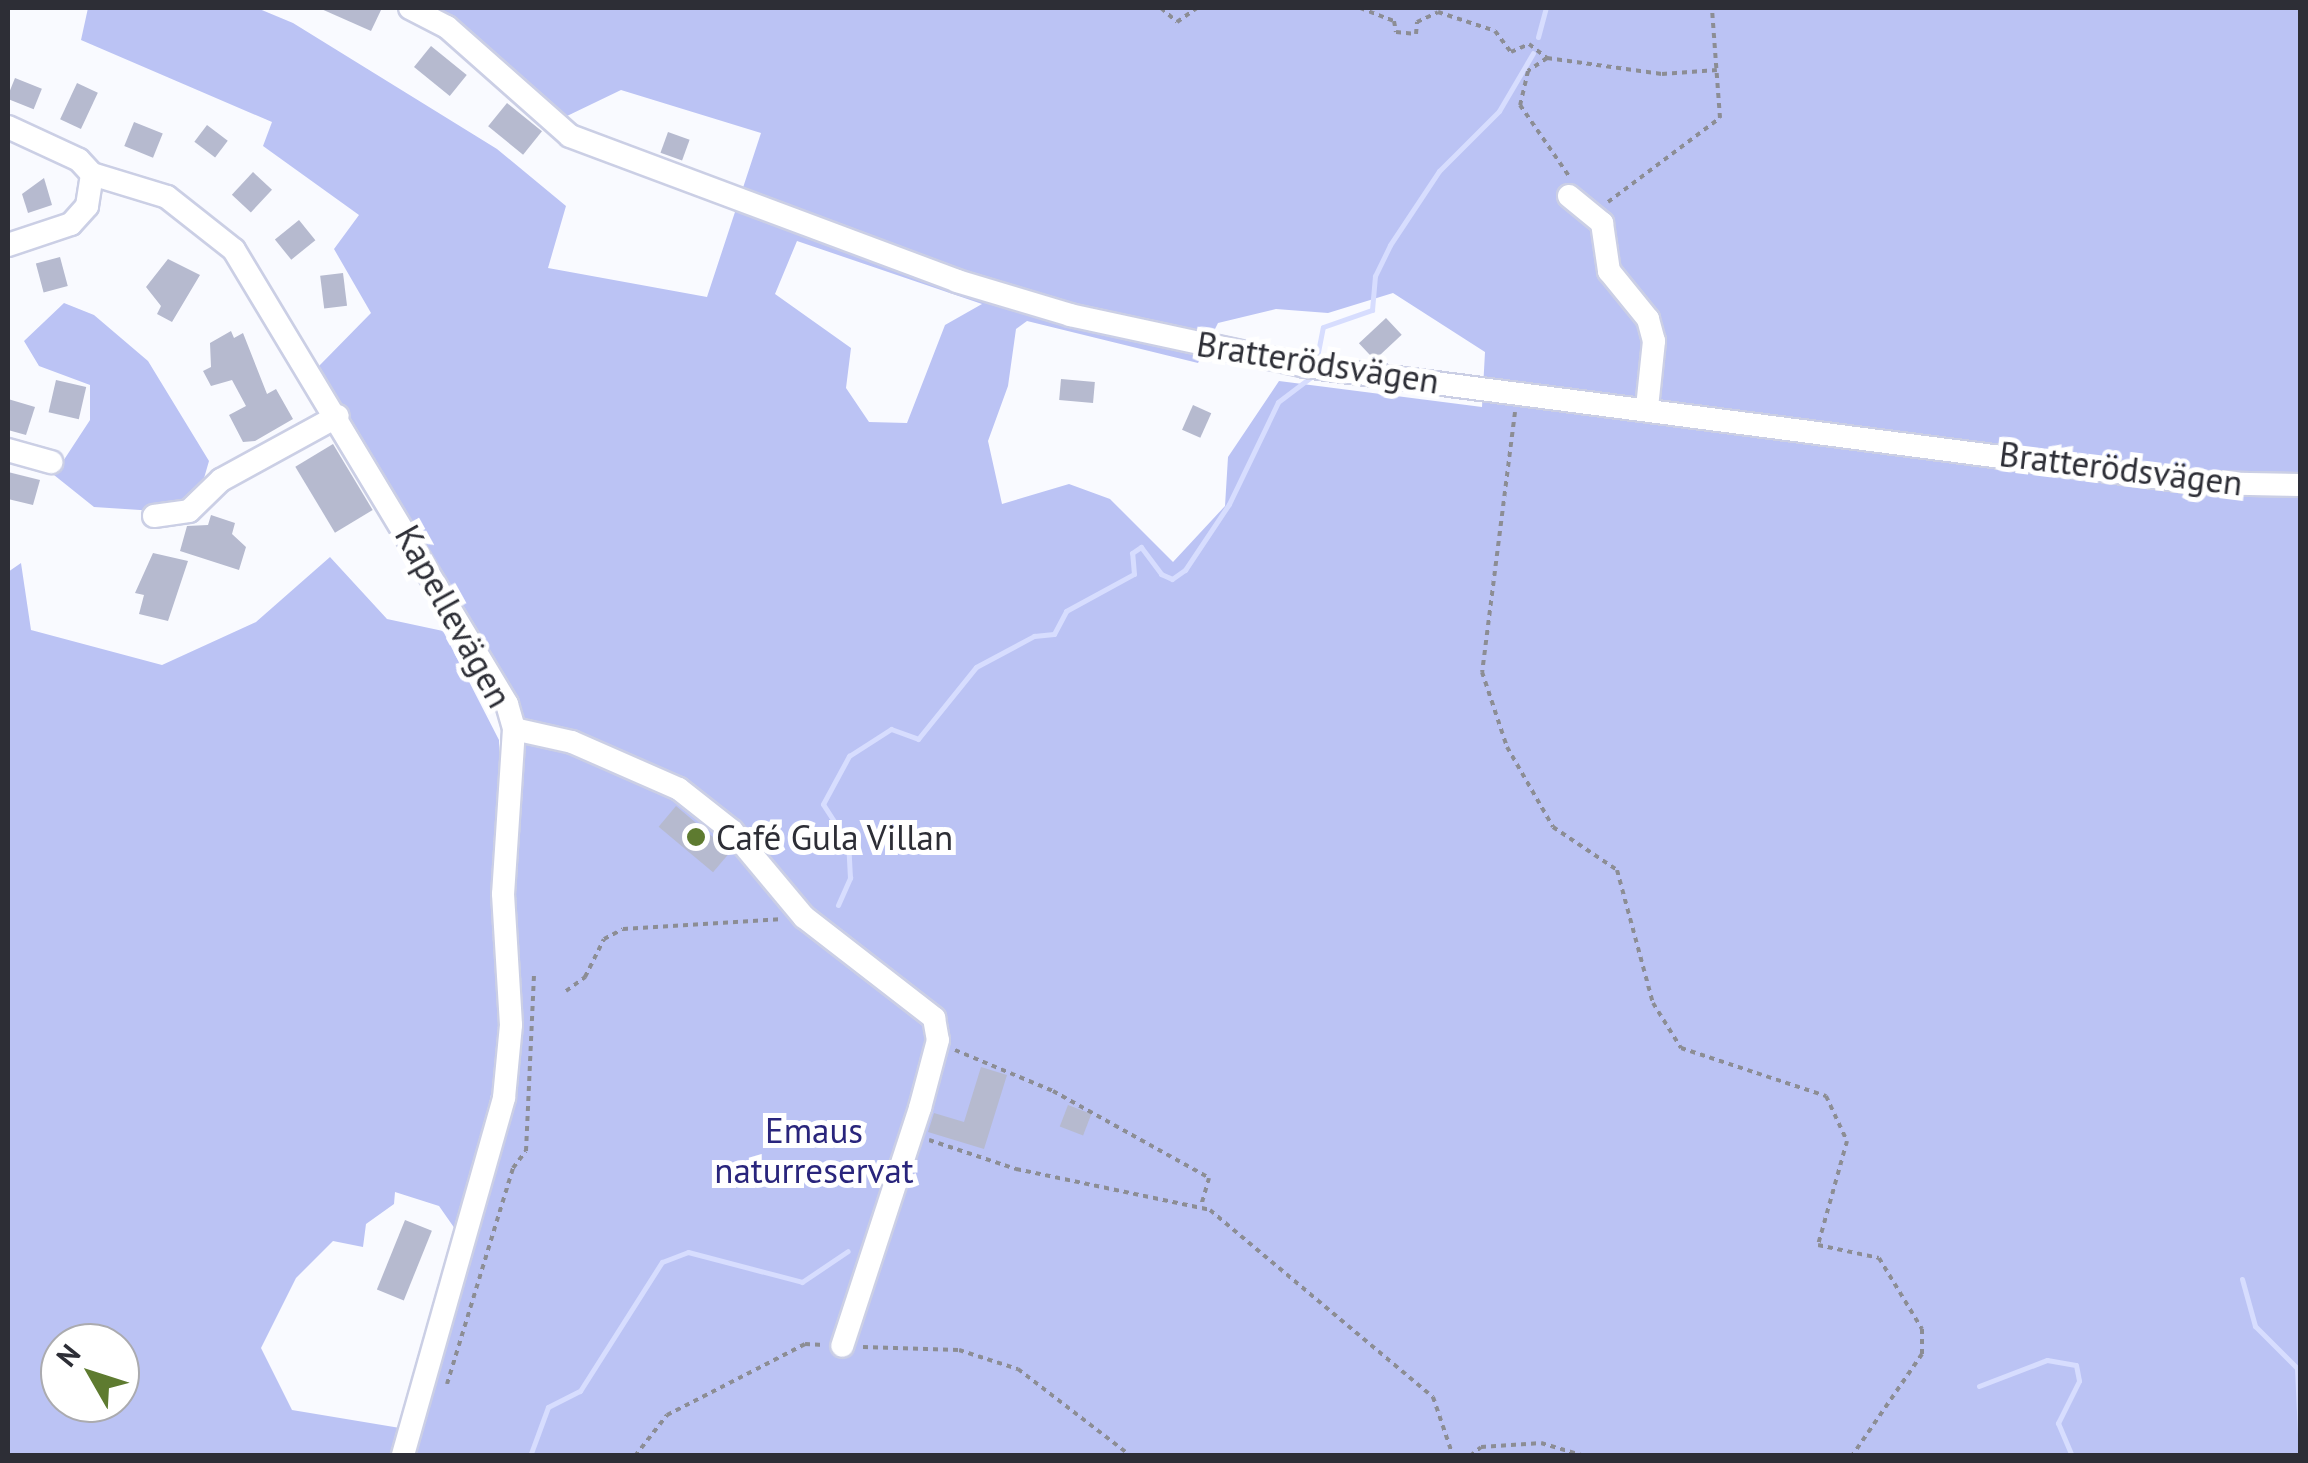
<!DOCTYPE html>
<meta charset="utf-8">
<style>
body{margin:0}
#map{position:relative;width:2308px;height:1463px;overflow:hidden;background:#f9faff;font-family:"PT Sans",sans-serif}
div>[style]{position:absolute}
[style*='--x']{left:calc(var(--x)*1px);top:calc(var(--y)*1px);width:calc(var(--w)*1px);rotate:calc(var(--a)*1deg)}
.green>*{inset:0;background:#bbc3f4}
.stream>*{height:5px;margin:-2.5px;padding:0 2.5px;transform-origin:2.5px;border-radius:2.5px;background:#d7ddfe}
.building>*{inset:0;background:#b6bacf;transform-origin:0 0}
.path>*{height:4px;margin-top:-2px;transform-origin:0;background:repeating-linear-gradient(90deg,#8c8d94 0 5px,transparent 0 10px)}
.roads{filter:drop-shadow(2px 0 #cbcfe5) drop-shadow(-2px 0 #cbcfe5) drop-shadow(0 2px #cbcfe5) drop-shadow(0 -2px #cbcfe5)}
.minor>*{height:22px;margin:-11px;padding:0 11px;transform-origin:11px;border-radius:11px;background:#fff}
.dots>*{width:28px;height:28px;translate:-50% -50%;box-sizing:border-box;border:5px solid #fff;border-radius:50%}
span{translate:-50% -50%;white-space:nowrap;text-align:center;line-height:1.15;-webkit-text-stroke:10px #fff;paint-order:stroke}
.street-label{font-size:35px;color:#2d2e36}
.poi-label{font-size:35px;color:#2d2e36}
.left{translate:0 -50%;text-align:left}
.park-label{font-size:35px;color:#29257c}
.frame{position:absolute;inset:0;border:10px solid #2d2e36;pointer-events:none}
.north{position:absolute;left:40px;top:1323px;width:100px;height:100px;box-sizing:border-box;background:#fff;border:2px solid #ababaf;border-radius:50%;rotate:309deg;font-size:28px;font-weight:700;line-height:40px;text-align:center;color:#2d2e36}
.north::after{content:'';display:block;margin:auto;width:35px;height:45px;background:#5e7b30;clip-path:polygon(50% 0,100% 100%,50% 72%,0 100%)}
</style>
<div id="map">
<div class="green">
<div style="clip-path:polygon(evenodd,88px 8px,257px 8px,293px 23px,497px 149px,566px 206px,548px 268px,707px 297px,761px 133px,621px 90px,567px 116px,434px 8px,2300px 8px,2300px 1455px,411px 1455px,515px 1086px,508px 882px,514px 819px,502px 671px,319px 366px,371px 313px,334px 249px,359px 215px,263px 146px,272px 122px,81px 40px,88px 8px,797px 241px,982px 304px,945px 325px,907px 423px,869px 422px,846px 388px,851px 348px,775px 294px,797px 241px,88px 8px,1393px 293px,1485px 352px,1482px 407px,1279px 381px,1228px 457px,1225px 506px,1173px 562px,1110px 499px,1069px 484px,1002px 504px,988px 441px,1008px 386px,1016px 329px,1027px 321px,1198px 363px,1218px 323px,1276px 309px,1328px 313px,1393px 293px)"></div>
<div style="clip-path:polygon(64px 303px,94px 315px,148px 361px,209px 461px,200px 492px,171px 512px,94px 507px,54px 475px,90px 420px,90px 385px,39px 366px,24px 341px)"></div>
<div style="clip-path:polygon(evenodd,330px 557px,387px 619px,443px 631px,499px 740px,500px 1054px,460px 1236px,439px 1206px,395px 1192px,394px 1204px,366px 1224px,363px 1247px,333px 1241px,296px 1278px,261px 1348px,292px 1410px,400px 1428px,394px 1455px,8px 1456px,8px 572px,21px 563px,31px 630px,162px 665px,256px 622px,330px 557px,60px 1343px,120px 1343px,120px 1403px,60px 1403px,60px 1343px)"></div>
</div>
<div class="stream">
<div style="--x:1538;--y:37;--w:30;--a:-75"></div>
<div style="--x:1318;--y:352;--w:25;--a:-79"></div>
<div style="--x:1323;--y:327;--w:52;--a:-19.1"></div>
<div style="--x:1372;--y:310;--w:34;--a:-85"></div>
<div style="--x:1375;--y:276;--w:34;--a:-64"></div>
<div style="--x:1390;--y:245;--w:89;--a:-56.5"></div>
<div style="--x:1439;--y:171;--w:85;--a:-45"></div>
<div style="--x:1499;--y:111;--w:67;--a:-59.6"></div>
<div style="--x:838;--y:905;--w:30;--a:-66"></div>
<div style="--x:850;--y:878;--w:35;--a:-93"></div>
<div style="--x:848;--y:843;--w:46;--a:-122.7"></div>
<div style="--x:823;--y:804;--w:55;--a:-61.6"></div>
<div style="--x:849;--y:756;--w:50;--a:-32.7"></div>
<div style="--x:891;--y:729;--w:29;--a:20"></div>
<div style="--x:918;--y:739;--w:92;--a:-51.1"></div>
<div style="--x:976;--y:667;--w:66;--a:-28.1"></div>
<div style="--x:1034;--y:636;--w:20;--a:-6"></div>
<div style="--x:1054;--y:634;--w:26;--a:-62"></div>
<div style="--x:1066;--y:611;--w:77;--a:-28.6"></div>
<div style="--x:1134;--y:574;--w:21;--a:-95"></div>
<div style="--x:1132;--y:553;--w:11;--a:-34"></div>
<div style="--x:1141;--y:547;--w:34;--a:53"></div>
<div style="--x:1161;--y:574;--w:12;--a:24"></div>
<div style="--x:1172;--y:579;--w:16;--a:-35"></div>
<div style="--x:1185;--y:570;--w:79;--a:-56.3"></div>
<div style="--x:1229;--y:504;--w:113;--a:-64.3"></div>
<div style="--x:1278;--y:402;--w:41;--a:-37.1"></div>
<div style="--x:2242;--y:1279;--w:49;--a:74.5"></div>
<div style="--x:2255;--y:1326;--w:59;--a:45"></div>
<div style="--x:2297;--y:1368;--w:65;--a:87.4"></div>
<div style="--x:1979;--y:1386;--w:73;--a:-20.9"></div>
<div style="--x:2047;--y:1360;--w:29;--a:10"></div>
<div style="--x:2076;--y:1365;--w:16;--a:79"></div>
<div style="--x:2079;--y:1381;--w:47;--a:116.6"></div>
<div style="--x:2058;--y:1423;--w:36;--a:67"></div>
<div style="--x:530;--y:1456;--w:52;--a:-69.8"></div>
<div style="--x:548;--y:1407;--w:36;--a:-27"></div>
<div style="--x:580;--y:1391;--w:153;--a:-57.6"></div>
<div style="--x:662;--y:1262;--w:28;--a:-21"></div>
<div style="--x:688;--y:1252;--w:118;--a:14.7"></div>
<div style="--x:802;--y:1282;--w:55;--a:-34"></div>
</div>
<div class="building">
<div style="clip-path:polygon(319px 8px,382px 8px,371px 31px)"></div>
<div style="left:431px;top:46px;width:46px;height:27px;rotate:39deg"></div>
<div style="left:15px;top:78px;width:29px;height:22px;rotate:22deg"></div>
<div style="left:77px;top:83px;width:23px;height:40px;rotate:25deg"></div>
<div style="left:507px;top:103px;width:45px;height:30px;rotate:39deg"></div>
<div style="left:134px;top:122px;width:31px;height:26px;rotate:22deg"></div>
<div style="left:207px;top:125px;width:26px;height:21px;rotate:37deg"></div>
<div style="left:668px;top:132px;width:23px;height:22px;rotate:20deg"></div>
<div style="left:253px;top:172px;width:26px;height:31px;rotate:43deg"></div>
<div style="clip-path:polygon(44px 178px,52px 205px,28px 213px,22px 194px)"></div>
<div style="left:299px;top:220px;width:26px;height:31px;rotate:51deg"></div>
<div style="left:60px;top:257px;width:30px;height:25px;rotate:75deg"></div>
<div style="clip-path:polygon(168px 259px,200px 275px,172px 322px,157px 314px,161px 306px,146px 287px)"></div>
<div style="left:343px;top:273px;width:33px;height:23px;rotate:83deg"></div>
<div style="left:1386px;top:318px;width:23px;height:37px;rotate:47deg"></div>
<div style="clip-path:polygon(231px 331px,234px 338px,243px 333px,267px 394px,276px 389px,293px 419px,255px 441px,243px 442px,229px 415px,246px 406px,232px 380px,211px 386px,203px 371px,211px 367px,210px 343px)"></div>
<div style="left:1061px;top:379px;width:34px;height:21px;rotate:5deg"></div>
<div style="left:56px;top:380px;width:31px;height:33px;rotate:13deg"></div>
<div style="clip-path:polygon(8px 399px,35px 407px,26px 435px,8px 430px)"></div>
<div style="left:1193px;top:405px;width:20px;height:27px;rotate:24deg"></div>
<div style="left:333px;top:444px;width:77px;height:44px;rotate:59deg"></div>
<div style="clip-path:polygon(8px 472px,40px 480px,33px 505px,8px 499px)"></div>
<div style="clip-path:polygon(211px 515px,235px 523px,232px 534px,246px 547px,239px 570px,180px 551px,187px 526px,208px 525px)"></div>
<div style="clip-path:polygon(153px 553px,188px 561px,168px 621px,139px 614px,144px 595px,135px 593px)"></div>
<div style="left:676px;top:806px;width:71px;height:27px;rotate:40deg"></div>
<div style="clip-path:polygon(981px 1067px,1007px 1075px,984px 1149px,928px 1132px,934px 1113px,964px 1122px)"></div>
<div style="left:1068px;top:1105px;width:25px;height:23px;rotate:21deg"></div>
<div style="left:405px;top:1220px;width:29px;height:75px;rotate:22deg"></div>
</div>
<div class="path">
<div style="--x:1161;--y:8;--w:21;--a:41"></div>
<div style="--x:1177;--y:22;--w:24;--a:-35"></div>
<div style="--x:1360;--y:8;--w:36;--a:21"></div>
<div style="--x:1394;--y:21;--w:11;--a:80"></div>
<div style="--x:1396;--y:32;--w:20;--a:6"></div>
<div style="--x:1416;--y:34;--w:12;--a:-85"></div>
<div style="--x:1417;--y:22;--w:23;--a:-25"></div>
<div style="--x:1438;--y:12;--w:60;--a:18.4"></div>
<div style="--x:1495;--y:31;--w:26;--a:53"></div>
<div style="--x:1511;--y:52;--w:20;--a:-24"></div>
<div style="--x:1529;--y:44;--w:23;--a:38"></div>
<div style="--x:1547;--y:58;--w:116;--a:7.9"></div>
<div style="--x:1662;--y:74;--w:55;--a:-4.2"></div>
<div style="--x:1547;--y:58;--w:23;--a:146"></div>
<div style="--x:1528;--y:71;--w:35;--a:103"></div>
<div style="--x:1520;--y:105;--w:86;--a:55.4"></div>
<div style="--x:1608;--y:202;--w:140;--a:-36.9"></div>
<div style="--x:1720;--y:118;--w:110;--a:-94.2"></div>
<div style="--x:1515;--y:412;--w:262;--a:97.2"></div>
<div style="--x:1482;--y:672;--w:79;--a:71.6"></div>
<div style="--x:1507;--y:747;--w:92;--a:60.1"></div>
<div style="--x:1553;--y:827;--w:77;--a:33.9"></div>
<div style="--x:1617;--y:870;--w:138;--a:74.9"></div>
<div style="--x:1653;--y:1003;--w:53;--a:58.1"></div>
<div style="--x:1681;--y:1048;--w:153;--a:18.3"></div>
<div style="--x:1826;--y:1096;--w:50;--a:65"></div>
<div style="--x:1847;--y:1141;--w:108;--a:105.6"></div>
<div style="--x:1818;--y:1245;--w:62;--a:12"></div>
<div style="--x:1879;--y:1258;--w:83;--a:58.8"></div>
<div style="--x:1922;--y:1329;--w:25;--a:90"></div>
<div style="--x:1922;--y:1354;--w:124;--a:124.5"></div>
<div style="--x:566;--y:991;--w:24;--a:-36"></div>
<div style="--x:585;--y:977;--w:42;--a:-63.4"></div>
<div style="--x:604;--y:939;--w:21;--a:-28"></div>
<div style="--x:623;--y:929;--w:157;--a:-3.6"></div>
<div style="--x:955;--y:1050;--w:106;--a:22.7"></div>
<div style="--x:1053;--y:1091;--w:179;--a:29.1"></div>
<div style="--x:1209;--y:1178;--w:29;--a:106"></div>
<div style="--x:929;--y:1140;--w:92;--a:18.4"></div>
<div style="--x:1016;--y:1169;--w:198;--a:11.9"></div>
<div style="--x:1210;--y:1210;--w:291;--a:40"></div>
<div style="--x:1433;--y:1397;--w:62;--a:71.3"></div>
<div style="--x:863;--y:1347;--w:96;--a:1.8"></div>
<div style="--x:959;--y:1350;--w:62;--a:17.9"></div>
<div style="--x:1018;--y:1369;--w:143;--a:37.6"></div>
<div style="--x:447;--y:1384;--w:226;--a:-73"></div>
<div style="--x:513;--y:1168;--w:21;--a:-53"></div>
<div style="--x:526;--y:1151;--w:177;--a:-87.4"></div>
<div style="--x:635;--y:1456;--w:52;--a:-52"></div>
<div style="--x:667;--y:1415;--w:155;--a:-27.2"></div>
<div style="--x:805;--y:1344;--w:19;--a:3"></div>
<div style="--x:1470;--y:1456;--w:14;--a:-39"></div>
<div style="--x:1481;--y:1447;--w:60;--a:-3.8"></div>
<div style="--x:1541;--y:1443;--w:46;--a:16.5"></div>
</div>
<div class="roads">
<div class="minor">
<div style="--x:410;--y:8;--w:42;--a:27.2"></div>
<div style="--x:447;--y:27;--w:164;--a:41.5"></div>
<div style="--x:570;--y:136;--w:413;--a:20.5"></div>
<div style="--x:957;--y:281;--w:118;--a:16.7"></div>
<div style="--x:1070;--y:315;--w:240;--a:12.2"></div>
<div style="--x:1305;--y:366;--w:903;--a:7.45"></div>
<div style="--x:2200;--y:483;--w:100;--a:1.1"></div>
<div style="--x:8;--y:127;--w:78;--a:24.9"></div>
<div style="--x:79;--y:160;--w:19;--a:47"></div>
<div style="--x:92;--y:174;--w:78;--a:17"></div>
<div style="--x:167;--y:197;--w:85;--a:38.3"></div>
<div style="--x:234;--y:250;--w:530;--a:58.98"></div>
<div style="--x:507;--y:704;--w:26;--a:74"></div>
<div style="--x:514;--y:729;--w:165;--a:93.8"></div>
<div style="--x:503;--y:894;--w:131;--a:86.5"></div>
<div style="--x:511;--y:1025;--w:73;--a:95.5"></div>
<div style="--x:504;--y:1098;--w:372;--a:105.8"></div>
<div style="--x:1569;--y:196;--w:43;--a:39.3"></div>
<div style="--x:1602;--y:223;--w:49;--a:81.7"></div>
<div style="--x:1609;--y:271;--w:62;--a:50.9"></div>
<div style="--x:1648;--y:319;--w:23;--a:75"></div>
<div style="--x:1654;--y:341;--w:67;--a:96"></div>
<div style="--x:8;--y:245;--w:66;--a:-18.4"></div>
<div style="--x:71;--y:224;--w:24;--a:-48"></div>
<div style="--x:87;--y:206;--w:32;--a:-81"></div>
<div style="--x:8;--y:450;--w:45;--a:15.6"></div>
<div style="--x:154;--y:516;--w:35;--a:-8"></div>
<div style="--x:189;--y:511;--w:45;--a:-44.1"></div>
<div style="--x:221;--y:480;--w:133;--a:-28.7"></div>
<div style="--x:514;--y:729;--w:59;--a:12.6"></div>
<div style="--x:572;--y:742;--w:117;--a:23.7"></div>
<div style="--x:679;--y:789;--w:68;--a:38.4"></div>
<div style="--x:732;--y:831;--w:112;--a:50.1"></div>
<div style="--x:804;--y:917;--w:165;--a:37.8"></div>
<div style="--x:934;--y:1018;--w:22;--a:80"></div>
<div style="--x:938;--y:1040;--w:70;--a:104.8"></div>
<div style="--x:920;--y:1108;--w:250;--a:108.1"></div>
</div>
</div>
<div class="dots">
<div style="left:696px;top:837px;background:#5e7b30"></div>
</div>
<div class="street-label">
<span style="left:1318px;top:362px;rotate:9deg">Bratterödsvägen</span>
<span style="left:2121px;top:468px;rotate:7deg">Bratterödsvägen</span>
<span style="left:454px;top:616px;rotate:61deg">Kapellevägen</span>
</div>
<div class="poi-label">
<span class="left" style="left:716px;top:837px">Café Gula Villan</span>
</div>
<div class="park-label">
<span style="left:814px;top:1150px">Emaus<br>naturreservat</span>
</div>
<div class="frame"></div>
<div class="north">N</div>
</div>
